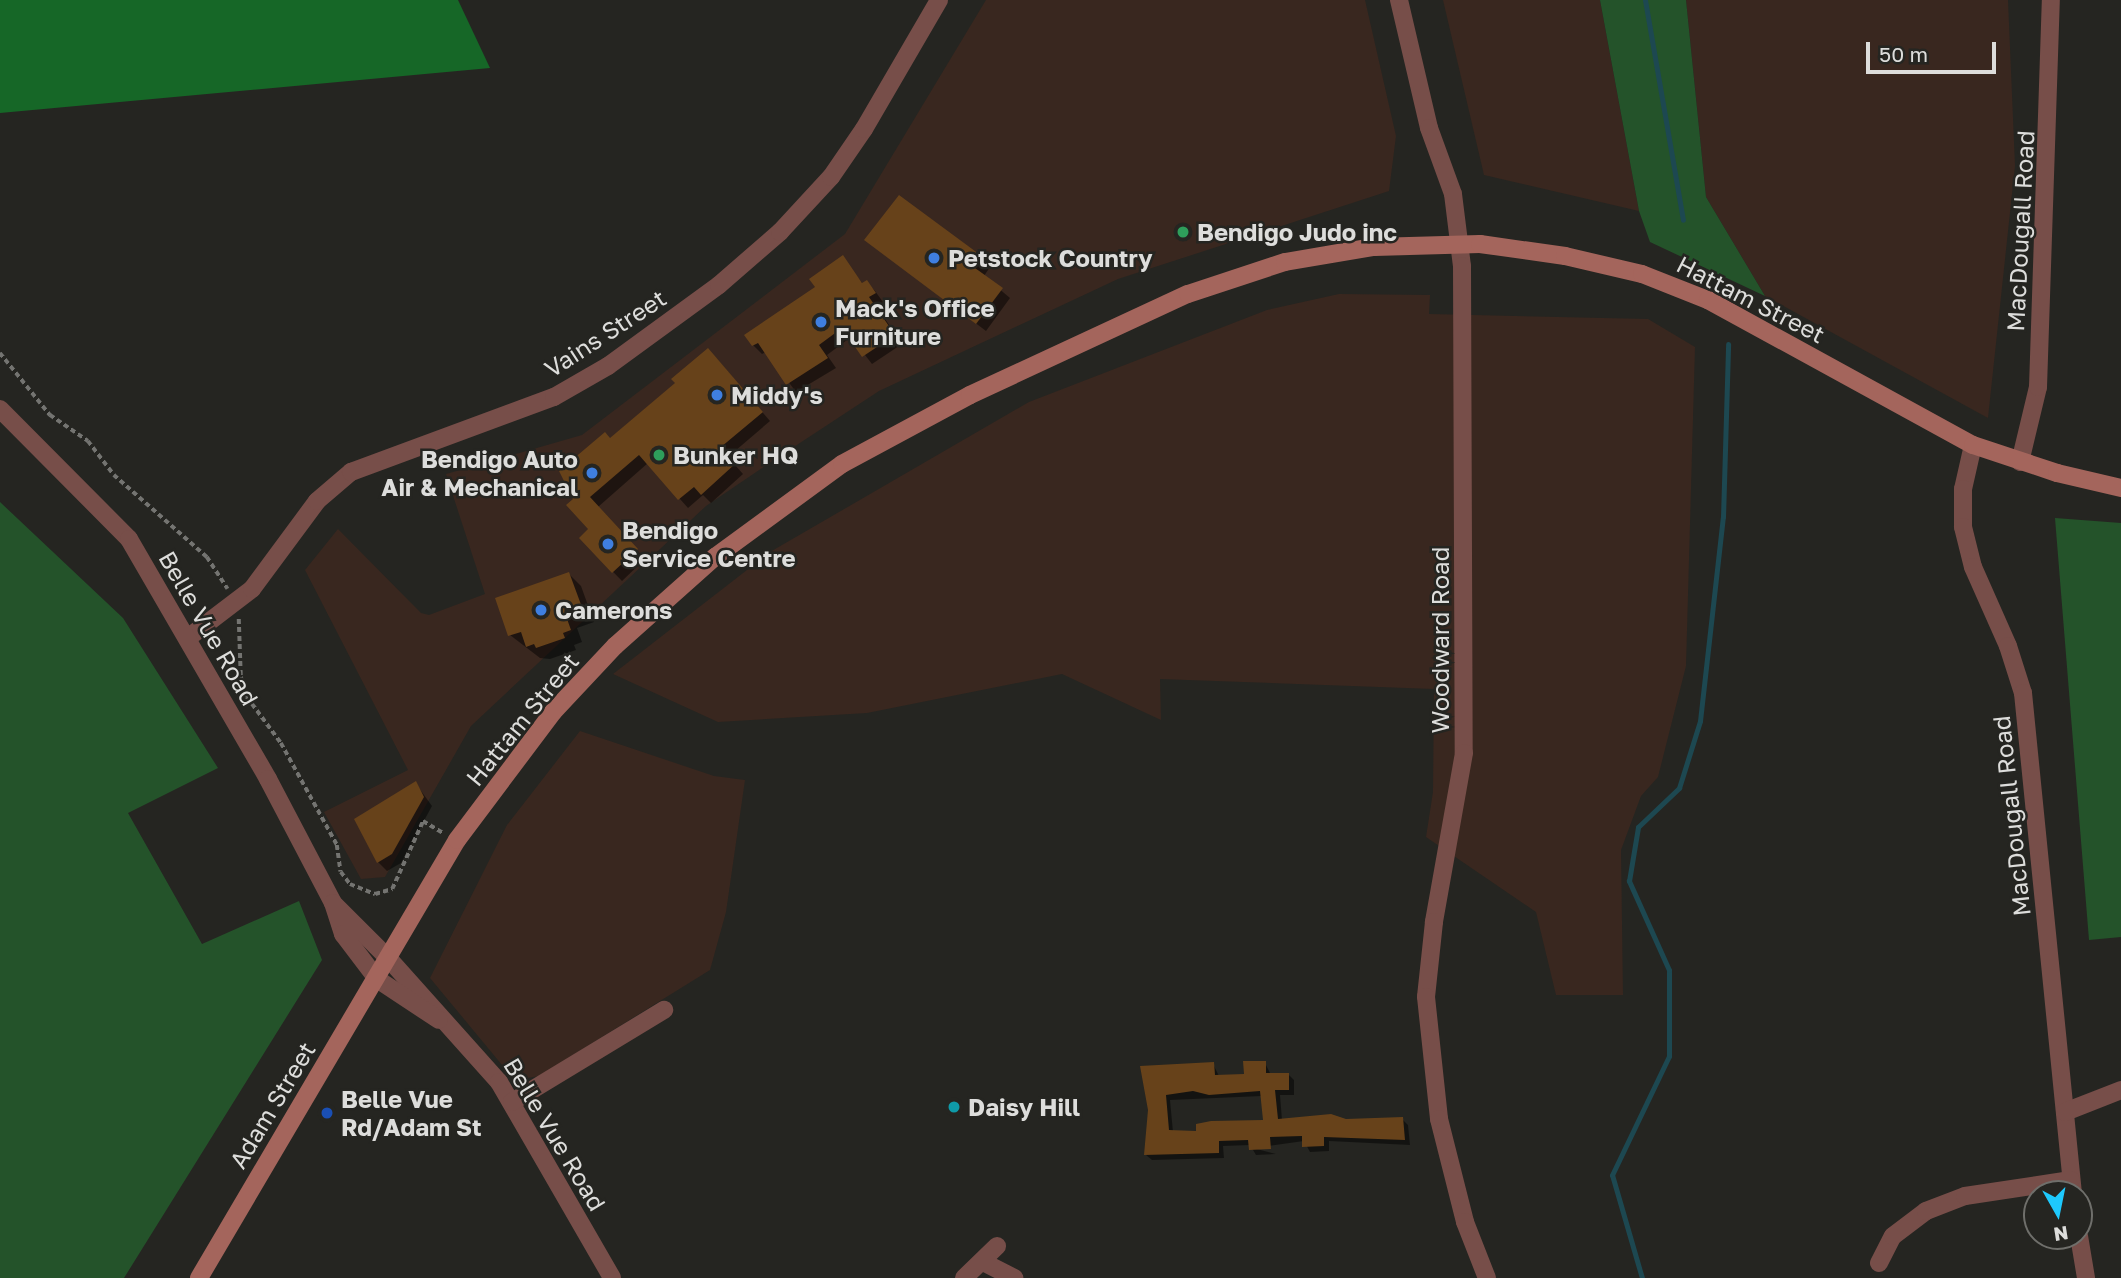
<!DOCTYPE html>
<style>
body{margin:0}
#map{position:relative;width:2121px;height:1278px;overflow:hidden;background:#252521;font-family:"Golos Text",sans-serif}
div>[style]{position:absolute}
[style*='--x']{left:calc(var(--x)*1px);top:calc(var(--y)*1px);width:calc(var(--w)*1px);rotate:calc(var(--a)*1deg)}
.industrial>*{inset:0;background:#39271f}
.green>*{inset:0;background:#24532a}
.forest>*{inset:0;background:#166727}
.shadow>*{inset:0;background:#0007}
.stream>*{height:5px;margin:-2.5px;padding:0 2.5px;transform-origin:2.5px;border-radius:2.5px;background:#1d4851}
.building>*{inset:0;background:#67421a}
.path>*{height:3.5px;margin-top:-1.75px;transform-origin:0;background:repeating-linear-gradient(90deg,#747471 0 5px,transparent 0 8.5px)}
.minor>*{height:18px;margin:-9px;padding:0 9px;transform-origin:9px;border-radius:9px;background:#774e49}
.tertiary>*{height:18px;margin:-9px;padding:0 9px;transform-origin:9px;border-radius:9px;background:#774e49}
.secondary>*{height:18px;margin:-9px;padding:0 9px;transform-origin:9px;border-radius:9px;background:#a4655c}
.dots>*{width:19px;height:19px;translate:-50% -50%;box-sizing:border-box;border:4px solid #252521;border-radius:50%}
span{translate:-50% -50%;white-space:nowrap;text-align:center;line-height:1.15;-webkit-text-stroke:5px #252521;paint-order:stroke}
.street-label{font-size:24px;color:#dddddb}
.poi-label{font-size:24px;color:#dddddb;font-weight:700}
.left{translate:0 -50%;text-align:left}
.right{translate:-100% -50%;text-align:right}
.north{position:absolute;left:2023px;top:1180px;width:70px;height:70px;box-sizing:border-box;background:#252521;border:2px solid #6f6f6b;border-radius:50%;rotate:171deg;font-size:19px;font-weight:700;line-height:28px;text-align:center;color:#dddddb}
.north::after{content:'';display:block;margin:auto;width:24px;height:32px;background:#1ec9fd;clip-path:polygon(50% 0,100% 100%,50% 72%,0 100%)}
.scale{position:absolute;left:1866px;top:42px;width:130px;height:32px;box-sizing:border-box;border:4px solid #dddddb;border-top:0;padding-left:9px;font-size:21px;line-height:24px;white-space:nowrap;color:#dddddb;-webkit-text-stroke:5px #252521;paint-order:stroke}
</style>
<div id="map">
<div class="industrial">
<div style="clip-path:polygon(986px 0,1365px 0,1396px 136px,1389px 191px,1118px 279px,879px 391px,771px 462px,706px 506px,471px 726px,385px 877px,361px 879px,324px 812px,408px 770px,305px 570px,338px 529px,421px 613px,429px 615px,485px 594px,446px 474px,582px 435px,845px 234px)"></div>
<div style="clip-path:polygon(1443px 0,1600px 0,1639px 211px,1484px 175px)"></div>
<div style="clip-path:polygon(1686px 0,2008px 0,2015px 166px,1988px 418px,1765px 296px,1706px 197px)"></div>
<div style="clip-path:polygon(1339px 294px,1430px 295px,1429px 314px,1648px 319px,1695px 347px,1686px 666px,1658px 777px,1641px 796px,1621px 850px,1623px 995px,1556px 995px,1536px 912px,1426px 837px,1433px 792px,1434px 689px,1160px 679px,1161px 720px,1062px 674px,867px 713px,718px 722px,613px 674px,770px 552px,1029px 402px,1267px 310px)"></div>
<div style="clip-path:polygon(580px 731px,714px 776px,745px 780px,726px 912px,710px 970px,539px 1076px,522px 1079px,507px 1071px,430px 978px,507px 825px)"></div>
</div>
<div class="green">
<div style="clip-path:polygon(1600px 0,1686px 0,1706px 197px,1765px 296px,1650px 242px,1639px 211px)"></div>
<div style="clip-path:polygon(0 502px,123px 618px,218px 768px,128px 813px,202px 944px,299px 901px,322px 960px,124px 1278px,0 1278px)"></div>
<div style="clip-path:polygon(2055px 518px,2121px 523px,2121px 937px,2089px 940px)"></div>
</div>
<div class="forest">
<div style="clip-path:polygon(0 0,458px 0,490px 68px,0 113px)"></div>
</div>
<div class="shadow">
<div style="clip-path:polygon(866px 240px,982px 259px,990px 267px,984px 276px,1010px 298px,986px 331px)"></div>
<div style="clip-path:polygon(842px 258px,863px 284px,867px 282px,875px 291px,883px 302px,877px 307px,902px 344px,872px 364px,851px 337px,827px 355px,836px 368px,796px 392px,766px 352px,762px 354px,753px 345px,818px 288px)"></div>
<div style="clip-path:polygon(717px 359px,770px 421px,728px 457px,743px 474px,711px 503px,703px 495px,688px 508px,648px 463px,598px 507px,645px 559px,622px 581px,581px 539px,591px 529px,575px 499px,611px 440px)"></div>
<div style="clip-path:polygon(569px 574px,581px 586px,594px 622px,577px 628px,582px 642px,574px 645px,576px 650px,550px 659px,540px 658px,510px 635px)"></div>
<div style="clip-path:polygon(416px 784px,432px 806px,401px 863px,387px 871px,378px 862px)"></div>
<div style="clip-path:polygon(evenodd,1265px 1063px,1271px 1075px,1288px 1074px,1294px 1080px,1294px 1095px,1280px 1095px,1282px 1120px,1402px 1119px,1408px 1125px,1410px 1145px,1329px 1141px,1329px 1151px,1310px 1152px,1304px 1141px,1253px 1148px,1276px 1154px,1256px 1155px,1250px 1145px,1223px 1146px,1224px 1158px,1152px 1160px,1146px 1155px,1150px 1110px,1142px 1067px,1213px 1064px,1219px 1076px,1245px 1076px,1265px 1063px,1262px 1096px,1265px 1121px,1198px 1133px,1173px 1132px,1170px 1100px,1262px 1096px)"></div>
</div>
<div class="stream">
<div style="--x:1645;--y:0;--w:223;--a:80.2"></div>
<div style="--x:1642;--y:1278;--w:107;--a:-106.2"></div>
<div style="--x:1612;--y:1175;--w:132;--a:-64.4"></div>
<div style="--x:1669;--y:1056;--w:86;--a:-90"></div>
<div style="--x:1669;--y:970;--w:98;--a:-114.2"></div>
<div style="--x:1629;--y:881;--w:55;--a:-80.5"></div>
<div style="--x:1638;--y:827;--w:57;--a:-43.6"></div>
<div style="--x:1679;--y:788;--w:70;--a:-72.6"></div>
<div style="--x:1700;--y:721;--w:205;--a:-83.6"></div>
<div style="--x:1723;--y:517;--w:173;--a:-88.3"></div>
</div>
<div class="building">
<div style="clip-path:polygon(899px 195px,983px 257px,975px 268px,1003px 288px,976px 324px,864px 240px)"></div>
<div style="clip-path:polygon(843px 255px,862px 283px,867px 280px,876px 293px,869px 297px,895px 335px,862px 357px,842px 328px,819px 345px,828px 358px,786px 385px,758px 343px,752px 346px,744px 335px,815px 287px,809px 279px)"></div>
<div style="clip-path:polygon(708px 348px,763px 412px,721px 447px,735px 464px,701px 495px,694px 487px,678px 500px,639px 455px,590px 497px,638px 549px,612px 573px,579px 538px,588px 529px,566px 505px,573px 499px,559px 471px,605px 432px,610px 438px,675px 383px,671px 379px)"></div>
<div style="clip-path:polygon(569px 572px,583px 610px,566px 616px,571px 630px,563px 633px,565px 638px,536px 648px,534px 644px,526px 647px,521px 632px,508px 636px,495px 598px)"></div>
<div style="clip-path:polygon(416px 781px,424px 797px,392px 854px,377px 863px,354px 819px)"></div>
<div style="clip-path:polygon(evenodd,1243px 1061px,1266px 1061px,1266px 1073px,1289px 1073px,1289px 1090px,1275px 1090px,1278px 1119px,1331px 1114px,1346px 1119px,1403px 1117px,1405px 1140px,1324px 1137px,1324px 1146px,1302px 1147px,1302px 1136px,1270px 1137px,1271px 1149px,1249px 1150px,1248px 1140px,1219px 1141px,1219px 1153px,1144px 1155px,1148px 1110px,1140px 1066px,1214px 1062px,1215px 1075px,1244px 1074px,1243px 1061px,1193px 1091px,1209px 1095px,1260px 1091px,1263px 1120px,1211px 1121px,1196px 1124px,1196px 1131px,1169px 1130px,1166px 1095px,1193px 1091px)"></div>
</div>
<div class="path">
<div style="--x:0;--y:353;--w:80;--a:51.1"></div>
<div style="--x:50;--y:415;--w:46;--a:34.4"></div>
<div style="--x:88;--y:441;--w:43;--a:52.6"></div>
<div style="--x:114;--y:475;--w:124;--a:41.4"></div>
<div style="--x:207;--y:557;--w:38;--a:57"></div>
<div style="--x:239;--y:619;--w:58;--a:88"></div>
<div style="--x:241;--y:677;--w:21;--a:73"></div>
<div style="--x:247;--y:697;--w:57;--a:53.5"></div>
<div style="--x:281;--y:743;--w:116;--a:61.2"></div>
<div style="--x:337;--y:845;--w:27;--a:82"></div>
<div style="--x:341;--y:872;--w:15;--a:53"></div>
<div style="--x:350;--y:884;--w:27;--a:22"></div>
<div style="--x:375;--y:894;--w:18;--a:-16"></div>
<div style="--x:392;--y:889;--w:75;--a:-65.5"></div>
<div style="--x:423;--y:821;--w:23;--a:31"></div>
</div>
<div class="minor">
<div style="--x:1399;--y:0;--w:131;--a:76.8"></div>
<div style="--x:1429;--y:128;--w:70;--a:70"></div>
<div style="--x:1453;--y:194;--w:73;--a:82.9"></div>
<div style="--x:1462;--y:266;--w:487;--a:89.8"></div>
<div style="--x:1464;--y:753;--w:172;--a:100.1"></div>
<div style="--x:1434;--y:922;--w:75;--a:96.1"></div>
<div style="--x:1426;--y:997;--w:123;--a:83.9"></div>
<div style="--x:1439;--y:1119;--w:106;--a:75.8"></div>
<div style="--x:1465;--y:1222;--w:60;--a:68.6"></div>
<div style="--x:1973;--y:445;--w:45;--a:102.8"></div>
<div style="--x:1963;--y:489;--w:38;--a:90"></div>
<div style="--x:1963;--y:527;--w:41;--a:76"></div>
<div style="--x:1973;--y:567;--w:86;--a:66.1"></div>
<div style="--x:2008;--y:646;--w:49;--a:72.3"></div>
<div style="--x:2023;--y:693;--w:503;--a:84.3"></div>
<div style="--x:189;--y:637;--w:79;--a:-37.3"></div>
<div style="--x:252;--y:589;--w:109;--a:-53.5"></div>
<div style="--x:317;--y:501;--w:45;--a:-40.5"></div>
<div style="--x:351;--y:472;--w:216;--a:-20.3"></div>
<div style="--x:554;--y:397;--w:62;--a:-29.9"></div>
<div style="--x:608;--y:366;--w:137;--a:-36.1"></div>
<div style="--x:719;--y:285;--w:81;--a:-41"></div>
<div style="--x:780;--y:232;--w:75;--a:-47.2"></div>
<div style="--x:831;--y:177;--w:58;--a:-55.5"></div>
<div style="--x:864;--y:129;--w:149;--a:-59.8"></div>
<div style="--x:389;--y:959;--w:165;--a:48.2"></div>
<div style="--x:499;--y:1082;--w:226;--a:60"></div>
<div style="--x:377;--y:979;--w:74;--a:33.5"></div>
<div style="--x:512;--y:1102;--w:178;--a:-31.2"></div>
<div style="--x:2065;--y:1112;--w:60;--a:-21.4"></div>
<div style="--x:2079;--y:1236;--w:43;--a:80.5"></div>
<div style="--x:985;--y:1263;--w:33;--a:27"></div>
<div style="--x:1879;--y:1263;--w:30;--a:-63"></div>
<div style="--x:1893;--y:1236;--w:41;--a:-37.1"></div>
<div style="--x:1926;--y:1211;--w:42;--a:-21"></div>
<div style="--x:1965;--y:1196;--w:107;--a:-8.6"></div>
<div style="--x:964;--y:1278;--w:46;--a:-44.1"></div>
</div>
<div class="tertiary">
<div style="--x:0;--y:409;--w:183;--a:45.2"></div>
<div style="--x:129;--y:539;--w:277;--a:59.9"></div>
<div style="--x:268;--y:779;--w:140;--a:62.3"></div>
<div style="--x:333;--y:903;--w:33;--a:72"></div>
<div style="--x:343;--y:934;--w:56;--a:52.9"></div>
<div style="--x:2020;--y:462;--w:77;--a:-76.5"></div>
<div style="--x:2038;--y:387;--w:387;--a:-88.1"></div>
<div style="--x:333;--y:903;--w:79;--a:45"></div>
</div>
<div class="secondary">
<div style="--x:199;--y:1278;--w:508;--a:-59.5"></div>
<div style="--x:457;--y:840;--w:160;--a:-53.1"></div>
<div style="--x:553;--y:712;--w:91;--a:-46.8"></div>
<div style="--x:615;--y:646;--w:134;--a:-41.7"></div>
<div style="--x:715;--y:557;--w:157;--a:-36.2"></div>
<div style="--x:842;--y:464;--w:145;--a:-28.3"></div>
<div style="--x:970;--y:395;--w:240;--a:-24.9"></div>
<div style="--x:1188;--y:294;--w:102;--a:-18.3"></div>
<div style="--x:1285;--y:262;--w:90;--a:-9.6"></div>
<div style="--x:1374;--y:247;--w:106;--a:-1.6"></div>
<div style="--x:1480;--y:244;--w:86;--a:8"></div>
<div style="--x:1565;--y:256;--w:79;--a:13.2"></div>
<div style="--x:1642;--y:274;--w:71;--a:21.5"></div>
<div style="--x:1708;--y:300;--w:302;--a:28.7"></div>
<div style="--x:1973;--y:445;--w:89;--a:18.4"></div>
<div style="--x:2057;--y:473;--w:66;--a:13.2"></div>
</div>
<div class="dots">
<div style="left:1183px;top:232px;background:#2e9e5b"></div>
<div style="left:934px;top:258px;background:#3f7fe0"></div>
<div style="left:821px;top:322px;background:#3f7fe0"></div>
<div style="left:717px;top:395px;background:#3f7fe0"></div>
<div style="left:659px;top:455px;background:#2e9e5b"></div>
<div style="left:592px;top:473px;background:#3f7fe0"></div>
<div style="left:608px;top:544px;background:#3f7fe0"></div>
<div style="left:541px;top:610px;background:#3f7fe0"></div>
<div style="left:954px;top:1107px;background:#0f9aa8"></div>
<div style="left:327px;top:1113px;background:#1a4fb4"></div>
</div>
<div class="street-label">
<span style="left:2020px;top:231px;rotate:-87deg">MacDougall Road</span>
<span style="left:1751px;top:299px;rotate:27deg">Hattam Street</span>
<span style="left:605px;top:333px;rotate:-33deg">Vains Street</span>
<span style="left:209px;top:628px;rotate:60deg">Belle Vue Road</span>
<span style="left:1440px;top:640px;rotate:-90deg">Woodward Road</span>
<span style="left:522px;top:719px;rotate:-51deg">Hattam Street</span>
<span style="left:2011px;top:816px;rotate:-96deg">MacDougall Road</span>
<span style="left:272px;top:1105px;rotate:-59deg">Adam Street</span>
<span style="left:555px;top:1134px;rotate:59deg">Belle Vue Road</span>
</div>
<div class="poi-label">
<span class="left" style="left:1197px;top:232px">Bendigo Judo inc</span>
<span class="left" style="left:948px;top:258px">Petstock Country</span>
<span class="left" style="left:835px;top:322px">Mack's Office<br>Furniture</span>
<span class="left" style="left:731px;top:395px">Middy's</span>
<span class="left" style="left:673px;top:455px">Bunker HQ</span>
<span class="right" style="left:578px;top:473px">Bendigo Auto<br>Air &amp; Mechanical</span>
<span class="left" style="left:622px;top:544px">Bendigo<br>Service Centre</span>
<span class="left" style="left:555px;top:610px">Camerons</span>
<span class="left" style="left:341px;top:1113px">Belle Vue<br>Rd/Adam St</span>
<span class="left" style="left:968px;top:1107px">Daisy Hill</span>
</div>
<div class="north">N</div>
<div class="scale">50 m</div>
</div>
